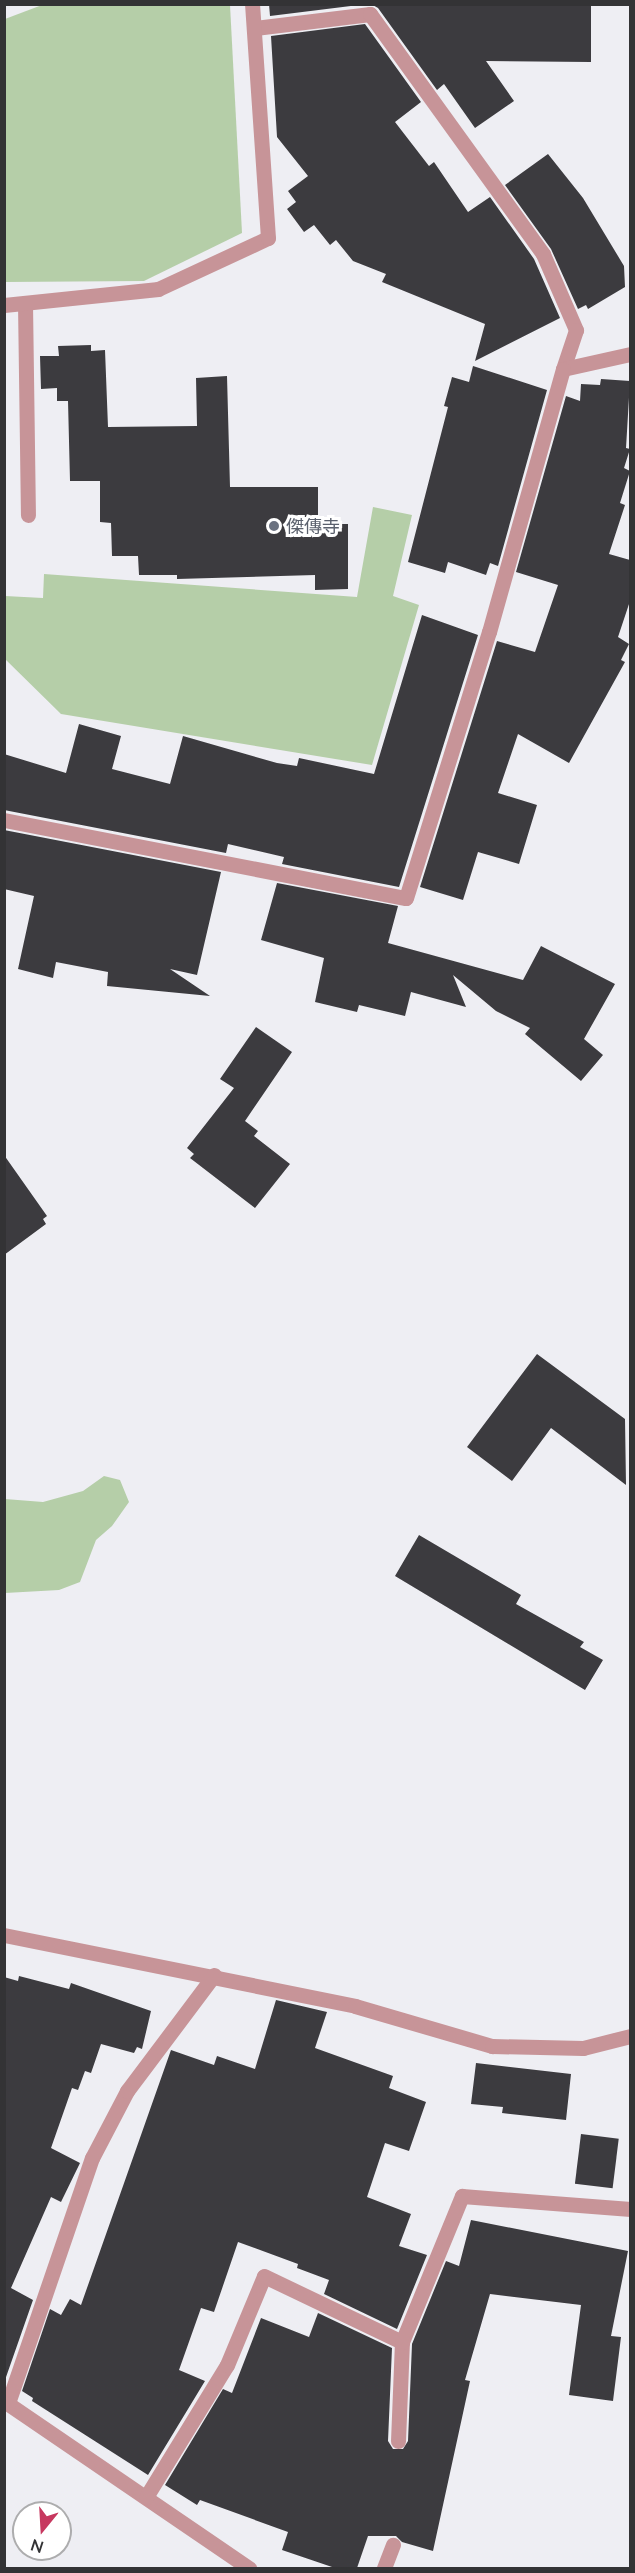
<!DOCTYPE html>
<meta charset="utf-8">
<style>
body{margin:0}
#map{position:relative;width:635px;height:2573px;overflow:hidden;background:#eeeef3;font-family:Lato,"Noto Sans JP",sans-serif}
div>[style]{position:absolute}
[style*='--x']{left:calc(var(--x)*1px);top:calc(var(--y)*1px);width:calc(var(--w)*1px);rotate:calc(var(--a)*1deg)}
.green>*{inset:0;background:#b5cea8}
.building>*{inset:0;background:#3c3b3f;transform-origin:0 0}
.minor>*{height:15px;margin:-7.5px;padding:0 7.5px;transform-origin:7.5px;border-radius:7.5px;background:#c79498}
.dots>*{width:16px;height:16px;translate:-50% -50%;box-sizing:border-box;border:3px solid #fff;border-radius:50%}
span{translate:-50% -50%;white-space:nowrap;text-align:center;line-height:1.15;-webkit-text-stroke:6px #fff;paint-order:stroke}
.worship-label{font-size:18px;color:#5b616d}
.left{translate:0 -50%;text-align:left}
.frame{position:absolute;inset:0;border:6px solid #333335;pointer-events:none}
.north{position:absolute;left:12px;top:2501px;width:60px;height:60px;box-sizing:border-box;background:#fff;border:2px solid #adadae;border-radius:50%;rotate:198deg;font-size:16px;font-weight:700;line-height:24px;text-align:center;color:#333335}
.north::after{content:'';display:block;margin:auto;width:21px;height:27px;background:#c7385f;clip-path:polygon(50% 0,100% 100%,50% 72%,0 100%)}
</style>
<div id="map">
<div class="green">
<div style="clip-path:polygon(42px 5px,230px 5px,242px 233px,144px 281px,5px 282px,5px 19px)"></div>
<div style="clip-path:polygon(373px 507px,412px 515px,393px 596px,419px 605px,372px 765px,61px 714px,5px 659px,5px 596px,43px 598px,44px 574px,357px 597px)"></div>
<div style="clip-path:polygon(104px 1476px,120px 1480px,129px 1502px,112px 1526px,96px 1540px,80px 1582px,59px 1590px,5px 1593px,5px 1499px,43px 1502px,83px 1491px)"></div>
</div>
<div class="building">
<div style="clip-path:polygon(269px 4px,367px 4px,270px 16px)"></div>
<div style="clip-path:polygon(371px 4px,591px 4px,591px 62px,486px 61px,514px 101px,475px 128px,444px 84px,437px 90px,378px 8px)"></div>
<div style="clip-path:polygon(365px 24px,421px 102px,395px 122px,429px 166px,434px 162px,468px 212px,490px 197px,534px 259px,560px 318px,475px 361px,485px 324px,382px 282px,386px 274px,353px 261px,336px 240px,330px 245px,314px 225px,304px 232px,287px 209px,296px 202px,288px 191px,308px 176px,277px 137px,271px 36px)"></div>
<div style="clip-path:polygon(548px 154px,583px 198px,624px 266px,625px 287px,588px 309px,586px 305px,578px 309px,551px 249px,505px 185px)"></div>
<div style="clip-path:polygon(91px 345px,91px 351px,105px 350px,108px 427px,197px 426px,196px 378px,227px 376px,230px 487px,318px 487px,318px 524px,348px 524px,348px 589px,315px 590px,315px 575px,177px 579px,177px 575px,139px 575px,138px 556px,112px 556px,111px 523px,100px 522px,100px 481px,70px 481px,68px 401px,57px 401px,57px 388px,41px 389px,40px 356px,59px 356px,58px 346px)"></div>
<div style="clip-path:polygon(473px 366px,547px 390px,498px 566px,490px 563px,486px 575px,448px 562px,445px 573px,408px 562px,448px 407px,444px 406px,452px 377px,469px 382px)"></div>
<div style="clip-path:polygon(601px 379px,630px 381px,626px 448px,630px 449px,624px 468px,630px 471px,620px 503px,625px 505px,609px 554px,630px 560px,630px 601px,618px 637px,629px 644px,621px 660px,625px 662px,569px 763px,518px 734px,498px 793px,537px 805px,519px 864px,478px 852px,463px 900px,420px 887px,497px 641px,535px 652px,558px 585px,516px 572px,566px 396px,580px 401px,581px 384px,600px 385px)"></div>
<div style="clip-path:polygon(422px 615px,478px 635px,399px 887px,282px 864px,284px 857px,228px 844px,226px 853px,4px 810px,4px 754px,66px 773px,79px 724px,121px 736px,112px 769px,170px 784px,183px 736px,277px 763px,297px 766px,299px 758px,374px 774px)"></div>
<div style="clip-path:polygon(4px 830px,221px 872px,197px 975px,170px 969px,210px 996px,107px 986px,108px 972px,56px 962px,53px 978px,18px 969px,34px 896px,4px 889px)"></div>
<div style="clip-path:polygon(277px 883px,398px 906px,388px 943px,523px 980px,541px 946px,615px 984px,584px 1039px,603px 1055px,581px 1081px,525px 1034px,530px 1028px,496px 1011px,453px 975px,466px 1007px,411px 992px,405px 1016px,359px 1005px,357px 1012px,315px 1002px,324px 958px,261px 940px)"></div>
<div style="clip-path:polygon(256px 1027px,292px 1052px,245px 1121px,258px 1131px,254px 1136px,290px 1164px,255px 1208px,190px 1158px,194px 1154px,187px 1148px,234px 1088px,220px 1079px)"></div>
<div style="clip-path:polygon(4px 1155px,47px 1216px,43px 1219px,46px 1224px,4px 1255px)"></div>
<div style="clip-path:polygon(537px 1354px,625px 1419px,626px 1485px,551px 1428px,512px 1481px,467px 1447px)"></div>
<div style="clip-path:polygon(419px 1535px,521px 1595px,516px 1604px,584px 1642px,580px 1647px,603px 1660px,585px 1690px,395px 1576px)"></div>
<div style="clip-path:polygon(19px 1976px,69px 1989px,71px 1983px,151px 2011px,142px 2049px,137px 2047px,134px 2053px,101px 2044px,91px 2073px,85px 2071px,78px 2090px,72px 2088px,51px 2148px,80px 2163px,61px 2202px,51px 2197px,11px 2288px,33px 2300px,5px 2380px,4px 1977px,18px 1981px)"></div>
<div style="clip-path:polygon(276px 2000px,327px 2012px,315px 2048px,393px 2076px,389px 2088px,426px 2102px,409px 2151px,385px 2143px,367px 2197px,411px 2214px,399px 2246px,427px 2255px,397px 2329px,324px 2294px,329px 2280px,297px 2268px,298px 2264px,238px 2242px,214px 2312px,201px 2308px,179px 2370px,205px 2381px,148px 2475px,32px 2401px,33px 2398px,22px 2391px,50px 2309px,61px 2315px,70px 2299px,81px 2305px,171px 2050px,214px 2065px,217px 2056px,255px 2069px)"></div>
<div style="clip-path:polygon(476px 2063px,571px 2074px,566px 2120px,502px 2113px,503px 2107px,471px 2104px)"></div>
<div style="left:581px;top:2134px;width:38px;height:50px;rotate:7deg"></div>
<div style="clip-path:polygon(471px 2220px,628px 2251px,611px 2336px,621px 2337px,613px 2401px,569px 2395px,581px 2305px,490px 2294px,465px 2380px,470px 2381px,433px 2551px,402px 2542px,396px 2536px,368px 2536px,357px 2568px,335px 2568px,282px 2550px,288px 2532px,200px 2500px,197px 2505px,165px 2485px,223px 2389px,232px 2393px,261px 2318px,309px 2337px,318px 2313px,392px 2348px,388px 2441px,393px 2449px,403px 2449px,408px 2441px,412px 2344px,446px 2261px,459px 2266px)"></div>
</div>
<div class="minor">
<div style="--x:255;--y:28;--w:116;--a:-6.9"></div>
<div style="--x:370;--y:14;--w:296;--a:54.2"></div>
<div style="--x:543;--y:254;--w:83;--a:66.5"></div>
<div style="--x:576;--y:330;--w:41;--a:108.4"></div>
<div style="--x:563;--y:369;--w:69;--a:-12.6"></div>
<div style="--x:25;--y:303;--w:212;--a:89.2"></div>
<div style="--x:4;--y:305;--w:155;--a:-5.9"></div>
<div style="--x:158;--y:289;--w:121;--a:-24.9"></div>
<div style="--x:268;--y:238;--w:235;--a:-93.9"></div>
<div style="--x:4;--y:820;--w:409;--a:11"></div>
<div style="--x:406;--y:898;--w:279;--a:-72.7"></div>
<div style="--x:489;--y:632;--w:273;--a:-74.3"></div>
<div style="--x:4;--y:1935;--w:358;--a:11.4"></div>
<div style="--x:355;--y:2006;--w:143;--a:16.3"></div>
<div style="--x:492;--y:2046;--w:91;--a:1.3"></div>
<div style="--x:583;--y:2048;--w:49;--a:-14.3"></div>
<div style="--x:4;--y:2401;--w:297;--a:34.3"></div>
<div style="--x:8;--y:2403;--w:259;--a:-71.1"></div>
<div style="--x:92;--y:2158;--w:76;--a:-62.4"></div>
<div style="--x:127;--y:2091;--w:145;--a:-53.1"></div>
<div style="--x:398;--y:2441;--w:99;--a:-87.7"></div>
<div style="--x:146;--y:2497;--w:155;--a:-58.5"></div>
<div style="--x:227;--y:2365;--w:96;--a:-67.4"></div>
<div style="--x:264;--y:2276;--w:153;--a:25.6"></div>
<div style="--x:402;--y:2342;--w:158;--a:-67.7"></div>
<div style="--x:462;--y:2196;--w:169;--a:4.4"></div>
<div style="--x:384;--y:2568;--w:25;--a:-69"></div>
</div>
<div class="dots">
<div style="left:274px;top:526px;background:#6b7280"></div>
</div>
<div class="worship-label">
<span class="left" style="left:286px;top:526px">傑傳寺</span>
</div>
<div class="frame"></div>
<div class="north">N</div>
</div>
